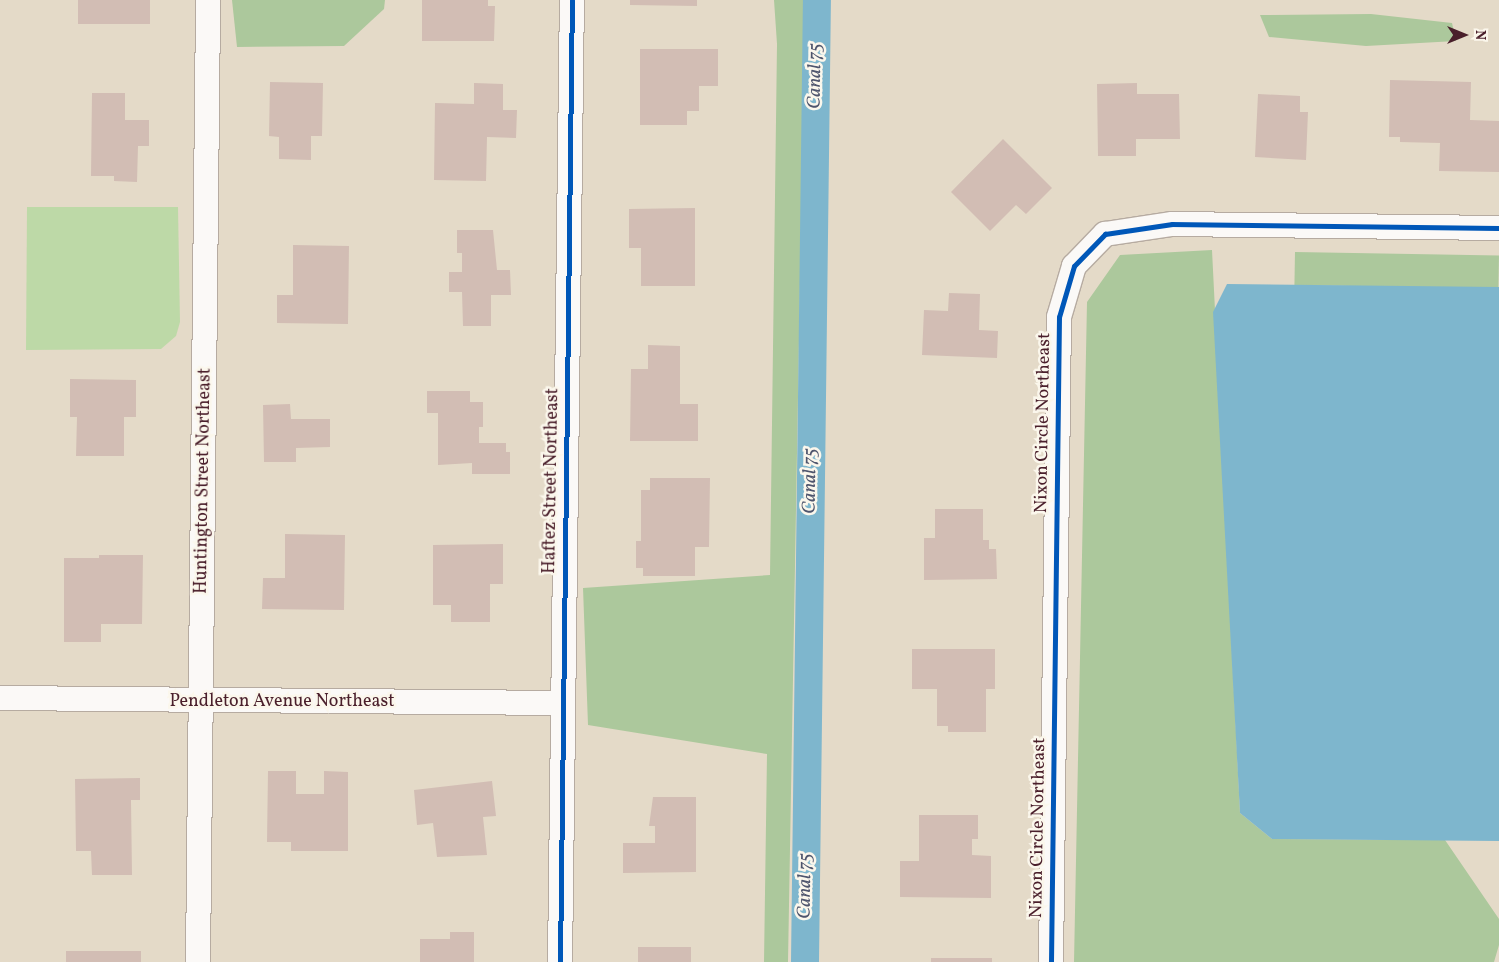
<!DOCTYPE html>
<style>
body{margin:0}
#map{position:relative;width:1499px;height:962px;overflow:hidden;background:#e4dac8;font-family:Vollkorn,serif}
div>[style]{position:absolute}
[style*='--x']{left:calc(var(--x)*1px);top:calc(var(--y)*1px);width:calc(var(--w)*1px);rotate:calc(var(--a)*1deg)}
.green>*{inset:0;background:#bdd9a7}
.forest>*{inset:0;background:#acc89c;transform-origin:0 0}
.water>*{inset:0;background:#7eb6cd}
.canal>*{height:28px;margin:-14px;padding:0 14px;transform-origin:14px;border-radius:14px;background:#7eb6cd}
.building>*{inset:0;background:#d2bdb4;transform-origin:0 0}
.roads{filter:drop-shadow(1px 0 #b6aba1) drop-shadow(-1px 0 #b6aba1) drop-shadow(0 1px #b6aba1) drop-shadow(0 -1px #b6aba1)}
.street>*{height:24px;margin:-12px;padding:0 12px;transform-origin:12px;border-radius:12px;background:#fbf9f7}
.cycleway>*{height:5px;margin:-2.5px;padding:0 2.5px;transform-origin:2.5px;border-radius:2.5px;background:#0057b8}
span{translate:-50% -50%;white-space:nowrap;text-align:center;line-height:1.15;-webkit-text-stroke:5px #fbf7ec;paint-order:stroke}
.street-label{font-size:18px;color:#4a1f2b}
.water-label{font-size:19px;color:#4e556d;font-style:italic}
.north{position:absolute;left:1439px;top:10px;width:50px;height:50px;-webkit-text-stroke:4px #fbf7ec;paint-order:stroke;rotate:90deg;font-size:14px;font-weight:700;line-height:20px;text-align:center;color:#4a1f2b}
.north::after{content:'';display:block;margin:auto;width:18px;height:22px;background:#4a1f2b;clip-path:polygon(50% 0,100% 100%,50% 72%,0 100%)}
</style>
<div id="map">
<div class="green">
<div style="clip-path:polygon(27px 207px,178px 207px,180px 322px,176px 336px,161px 349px,26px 350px)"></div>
</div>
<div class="forest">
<div style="clip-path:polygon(232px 0,385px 0,384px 9px,344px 46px,237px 47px)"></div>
<div style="clip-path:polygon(774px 0,805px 0,788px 962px,764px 962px,767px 754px,588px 725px,583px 588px,770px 575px,777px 44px)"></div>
<div style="clip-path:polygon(1371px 14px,1452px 23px,1456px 41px,1366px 46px,1269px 37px,1260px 15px)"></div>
<div style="clip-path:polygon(1212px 250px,1240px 813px,1272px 839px,1445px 840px,1499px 919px,1499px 945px,1494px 962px,1074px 962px,1087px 302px,1120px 255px)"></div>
<div style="left:1295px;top:252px;width:204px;height:33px;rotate:1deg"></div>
</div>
<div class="water">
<div style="clip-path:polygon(1227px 284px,1499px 287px,1499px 841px,1272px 839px,1240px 813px,1213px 312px)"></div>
</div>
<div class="canal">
<div style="--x:805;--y:962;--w:962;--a:-89.29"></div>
</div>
<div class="building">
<div style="left:78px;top:0;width:72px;height:24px"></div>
<div style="clip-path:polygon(422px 0,488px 0,488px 6px,495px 6px,494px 41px,422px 41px)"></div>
<div style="clip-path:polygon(630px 0,697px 0,697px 6px,630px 5px)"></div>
<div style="clip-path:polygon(640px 49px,718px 49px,718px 86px,699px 86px,699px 111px,687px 111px,687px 125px,640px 125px)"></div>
<div style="clip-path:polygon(1390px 80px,1471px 82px,1470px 120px,1499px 121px,1499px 172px,1439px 171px,1440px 143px,1400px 142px,1400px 137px,1389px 137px)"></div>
<div style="clip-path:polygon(270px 82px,323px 83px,322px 136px,311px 136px,311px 160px,279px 159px,279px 137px,269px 136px)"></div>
<div style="clip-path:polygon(474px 83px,503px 84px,503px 110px,517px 110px,516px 138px,487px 137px,486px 181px,434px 180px,435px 103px,474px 104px)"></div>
<div style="clip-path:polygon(1137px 83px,1137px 94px,1179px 94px,1180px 139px,1136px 139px,1136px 156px,1098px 156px,1097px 84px)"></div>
<div style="clip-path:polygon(92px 93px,125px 93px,125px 120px,149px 120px,149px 146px,138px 146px,137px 182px,114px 181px,114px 176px,91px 176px)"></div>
<div style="clip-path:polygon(1258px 94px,1300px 96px,1300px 112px,1308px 112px,1306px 160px,1255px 157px)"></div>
<div style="clip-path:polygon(1003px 139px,1052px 188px,1026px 214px,1016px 205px,990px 231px,951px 192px)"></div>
<div style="clip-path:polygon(695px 208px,695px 286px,641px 286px,641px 248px,629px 248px,629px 209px)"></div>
<div style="clip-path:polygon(457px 230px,493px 230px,497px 270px,510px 270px,511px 295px,491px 295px,491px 326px,463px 326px,462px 292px,449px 292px,449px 272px,462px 272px,462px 253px,457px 253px)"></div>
<div style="clip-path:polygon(293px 245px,349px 246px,348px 324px,277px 323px,277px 295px,293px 295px)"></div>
<div style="clip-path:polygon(949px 293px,980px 294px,979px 330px,998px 331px,997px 358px,922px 355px,924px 310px,948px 311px)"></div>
<div style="clip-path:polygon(648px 345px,680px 346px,680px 404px,698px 404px,698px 441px,630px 441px,631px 369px,648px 369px)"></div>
<div style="clip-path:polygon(70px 379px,136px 380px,136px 417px,124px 417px,124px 456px,76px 456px,77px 417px,70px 417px)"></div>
<div style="clip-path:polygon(427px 391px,470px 391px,470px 402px,483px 402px,483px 427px,479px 427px,479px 443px,506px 443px,506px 452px,510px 452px,510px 474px,472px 474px,472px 463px,438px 465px,438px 413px,427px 413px)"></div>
<div style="clip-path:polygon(290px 404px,291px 419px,330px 419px,330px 447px,296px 448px,296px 462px,264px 462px,263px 405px)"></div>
<div style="clip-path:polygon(650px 478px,710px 478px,709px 547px,695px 547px,695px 576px,643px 576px,643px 568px,636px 568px,636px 541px,641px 541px,641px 490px,650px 490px)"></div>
<div style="clip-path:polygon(935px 509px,983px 509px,983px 540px,989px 540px,989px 549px,996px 549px,997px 579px,924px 580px,924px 538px,935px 538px)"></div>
<div style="clip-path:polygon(285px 534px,345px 535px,344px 610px,262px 609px,263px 578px,285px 578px)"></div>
<div style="clip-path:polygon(503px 544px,503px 584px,490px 584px,490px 622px,451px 622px,451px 605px,433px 605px,433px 545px)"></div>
<div style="clip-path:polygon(99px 555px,143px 555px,142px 624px,101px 624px,101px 642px,64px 642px,64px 558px,99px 558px)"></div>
<div style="clip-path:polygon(912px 649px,995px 649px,995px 689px,986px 689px,986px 732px,948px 732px,948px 726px,937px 726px,937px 689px,912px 689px)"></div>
<div style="clip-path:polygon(268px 771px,296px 771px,296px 794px,324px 794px,324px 771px,348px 772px,348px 851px,291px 851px,291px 842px,267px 842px)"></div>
<div style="clip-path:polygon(140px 778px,140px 800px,131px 800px,132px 875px,92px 875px,91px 851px,76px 851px,75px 779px)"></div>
<div style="clip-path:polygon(492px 781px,496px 816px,483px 817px,487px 855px,437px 857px,433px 823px,417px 825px,414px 790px)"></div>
<div style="clip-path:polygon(653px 797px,696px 797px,696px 872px,623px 873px,623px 843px,655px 843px,655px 826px,649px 826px)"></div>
<div style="clip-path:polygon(919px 815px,978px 815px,978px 839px,972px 839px,972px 855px,991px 856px,991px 898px,900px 897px,900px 861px,919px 861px)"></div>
<div style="clip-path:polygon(450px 932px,474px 932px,474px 962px,420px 962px,420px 939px,450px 939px)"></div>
<div style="left:638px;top:947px;width:53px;height:15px"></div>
<div style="left:66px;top:951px;width:75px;height:11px"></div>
<div style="left:931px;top:958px;width:61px;height:4px"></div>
</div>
<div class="roads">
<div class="street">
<div style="--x:0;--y:698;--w:563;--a:0.51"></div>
<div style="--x:198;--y:962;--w:962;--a:-89.4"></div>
<div style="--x:560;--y:962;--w:962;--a:-89.29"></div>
<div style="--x:1051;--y:962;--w:645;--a:-89.29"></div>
<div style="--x:1059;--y:317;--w:53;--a:-73.6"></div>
<div style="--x:1074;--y:266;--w:45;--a:-45.9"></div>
<div style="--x:1105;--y:234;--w:68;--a:-8.5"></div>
<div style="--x:1172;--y:224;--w:327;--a:0.7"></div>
</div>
</div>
<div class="cycleway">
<div style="--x:560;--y:962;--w:962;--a:-89.29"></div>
<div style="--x:1051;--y:962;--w:645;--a:-89.29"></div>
<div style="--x:1059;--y:317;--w:53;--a:-73.6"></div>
<div style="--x:1074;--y:266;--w:45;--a:-45.9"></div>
<div style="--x:1105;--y:234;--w:68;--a:-8.5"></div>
<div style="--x:1172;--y:224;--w:327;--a:0.7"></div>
</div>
<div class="street-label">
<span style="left:1044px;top:423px;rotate:-89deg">Nixon Circle Northeast</span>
<span style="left:204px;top:481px;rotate:-89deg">Huntington Street Northeast</span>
<span style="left:552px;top:481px;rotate:-89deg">Haftez Street Northeast</span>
<span style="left:282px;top:702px">Pendleton Avenue Northeast</span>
<span style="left:1039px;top:828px;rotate:-89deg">Nixon Circle Northeast</span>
</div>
<div class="water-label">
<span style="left:816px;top:76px;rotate:-89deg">Canal 75</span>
<span style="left:811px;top:481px;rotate:-89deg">Canal 75</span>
<span style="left:806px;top:886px;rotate:-89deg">Canal 75</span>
</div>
<div class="north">N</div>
</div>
